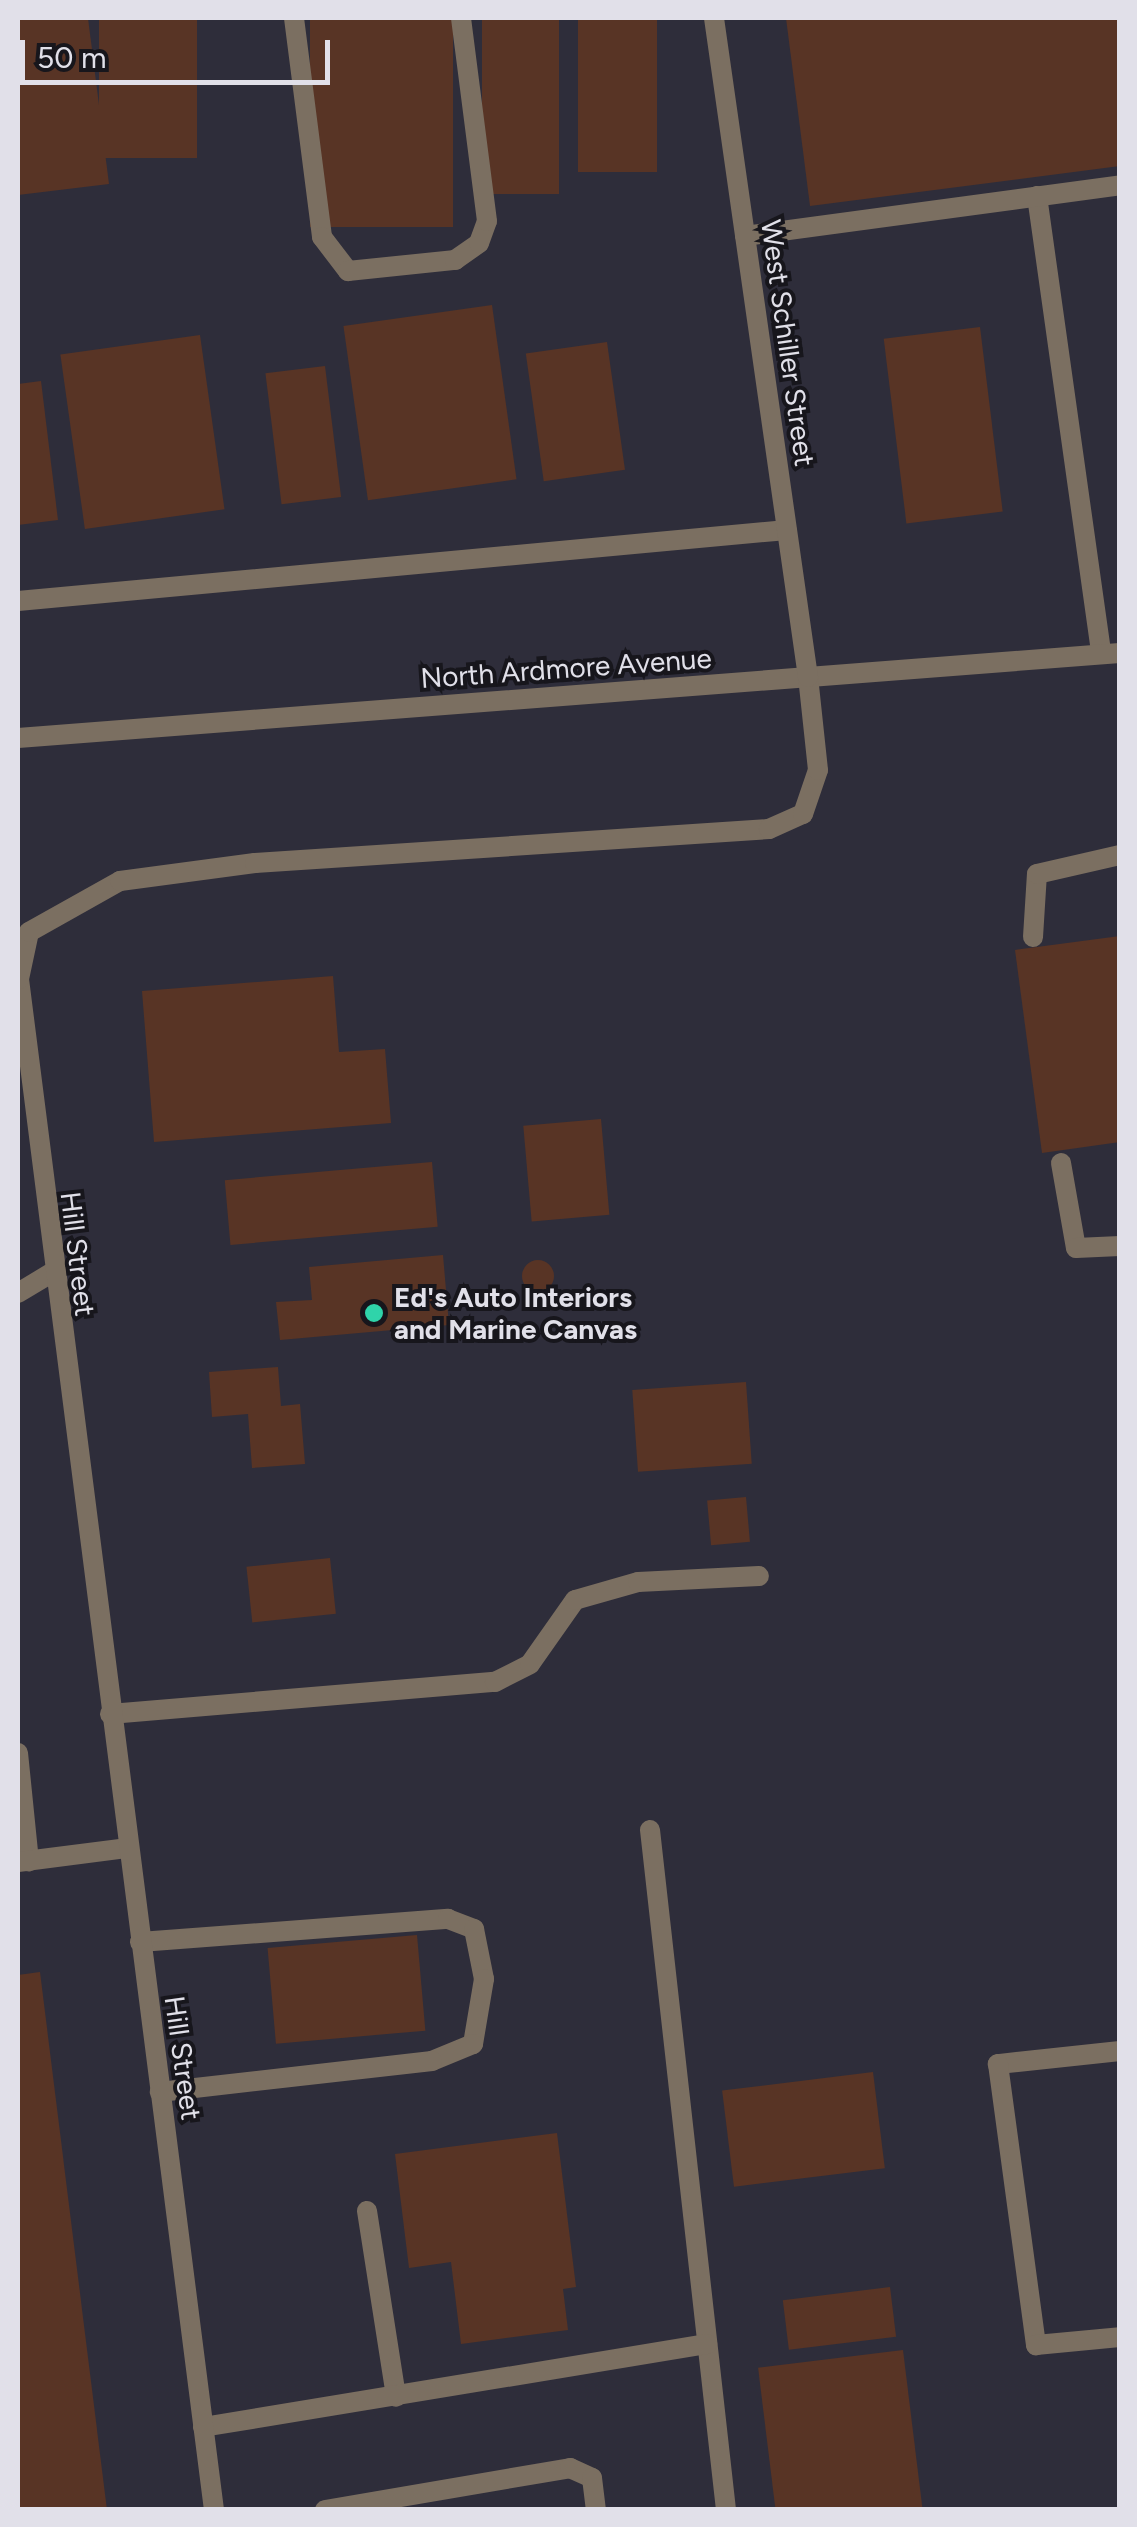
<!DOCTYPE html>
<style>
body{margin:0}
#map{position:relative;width:1137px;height:2527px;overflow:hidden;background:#2e2d3a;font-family:Figtree,sans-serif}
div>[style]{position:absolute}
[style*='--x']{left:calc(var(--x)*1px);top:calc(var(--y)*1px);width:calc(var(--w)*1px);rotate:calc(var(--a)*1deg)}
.building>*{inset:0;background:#583425;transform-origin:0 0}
.round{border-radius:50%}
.lane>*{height:20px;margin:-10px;padding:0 10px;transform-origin:10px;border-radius:10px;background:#7b6f61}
.street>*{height:20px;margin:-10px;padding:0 10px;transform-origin:10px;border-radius:10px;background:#7b6f61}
.dots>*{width:28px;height:28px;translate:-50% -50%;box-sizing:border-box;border:5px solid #17161c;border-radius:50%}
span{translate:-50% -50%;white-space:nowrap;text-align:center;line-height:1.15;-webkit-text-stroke:8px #17161c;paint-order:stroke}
.street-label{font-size:28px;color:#e1e0e9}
.poi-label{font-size:28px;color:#e1e0e9;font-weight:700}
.left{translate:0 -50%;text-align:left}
.frame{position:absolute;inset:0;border:20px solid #e1e0e9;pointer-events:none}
.scale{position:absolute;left:20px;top:40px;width:310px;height:45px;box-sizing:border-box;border:5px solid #e1e0e9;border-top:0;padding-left:12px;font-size:30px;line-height:35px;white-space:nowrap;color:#e1e0e9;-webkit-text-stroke:8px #17161c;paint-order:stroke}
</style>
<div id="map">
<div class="building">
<div style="clip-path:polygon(18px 18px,88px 18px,109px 184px,18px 195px)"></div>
<div style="left:99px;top:18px;width:98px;height:140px"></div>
<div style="left:310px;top:18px;width:143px;height:209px"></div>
<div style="left:482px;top:18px;width:77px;height:176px"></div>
<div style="left:578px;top:18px;width:79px;height:154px"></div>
<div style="clip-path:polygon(786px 18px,1120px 18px,1120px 166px,810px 206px)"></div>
<div style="left:492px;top:305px;width:176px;height:150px;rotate:82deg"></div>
<div style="left:980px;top:327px;width:186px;height:97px;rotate:83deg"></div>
<div style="left:200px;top:335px;width:176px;height:141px;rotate:82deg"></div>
<div style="left:607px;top:342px;width:129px;height:82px;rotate:82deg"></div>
<div style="left:325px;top:366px;width:132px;height:60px;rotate:83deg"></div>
<div style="clip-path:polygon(41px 381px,58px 520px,18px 525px,18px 384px)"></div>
<div style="clip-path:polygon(1120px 936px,1120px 1142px,1042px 1153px,1015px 950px)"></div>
<div style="clip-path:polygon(333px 976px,339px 1052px,385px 1049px,391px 1123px,154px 1142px,142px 991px)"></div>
<div style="left:601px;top:1119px;width:96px;height:78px;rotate:85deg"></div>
<div style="left:432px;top:1162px;width:65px;height:208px;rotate:85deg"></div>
<div style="clip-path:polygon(443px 1255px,449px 1325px,280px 1340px,276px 1302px,312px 1300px,309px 1267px)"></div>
<div class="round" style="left:522px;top:1260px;width:32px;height:32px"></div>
<div style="clip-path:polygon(278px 1367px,281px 1406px,300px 1404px,305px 1464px,252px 1468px,248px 1414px,212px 1417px,209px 1372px)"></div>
<div style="left:746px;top:1382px;width:82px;height:114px;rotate:86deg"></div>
<div style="left:746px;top:1497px;width:45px;height:39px;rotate:85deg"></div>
<div style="left:330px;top:1558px;width:56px;height:84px;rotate:84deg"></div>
<div style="left:417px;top:1935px;width:96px;height:150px;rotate:85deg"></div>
<div style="clip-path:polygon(40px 1972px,107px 2510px,18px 2510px,18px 1975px)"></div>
<div style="left:873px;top:2072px;width:97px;height:152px;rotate:83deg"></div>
<div style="clip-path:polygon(557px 2133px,576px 2287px,563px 2289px,568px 2330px,461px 2344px,451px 2262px,409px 2268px,395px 2154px)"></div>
<div style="left:890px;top:2287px;width:50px;height:108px;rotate:83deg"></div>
<div style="left:903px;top:2350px;width:161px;height:146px;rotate:83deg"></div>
</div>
<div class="lane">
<div style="--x:294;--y:18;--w:221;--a:82.7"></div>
<div style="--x:322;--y:237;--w:43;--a:52.6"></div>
<div style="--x:348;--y:271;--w:108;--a:-5.9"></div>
<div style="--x:455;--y:260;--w:29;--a:-35"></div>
<div style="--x:479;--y:243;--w:23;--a:-70"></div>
<div style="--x:487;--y:221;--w:205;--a:-97.3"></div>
<div style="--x:1037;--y:196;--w:462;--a:82"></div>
<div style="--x:745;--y:236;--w:378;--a:-7.7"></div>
<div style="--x:18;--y:601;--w:772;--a:-5.28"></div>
<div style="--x:1033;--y:937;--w:63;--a:-86.4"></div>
<div style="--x:1037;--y:874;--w:85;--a:-12.9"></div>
<div style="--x:1061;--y:1163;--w:86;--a:80"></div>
<div style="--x:1076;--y:1248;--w:44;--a:-2.6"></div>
<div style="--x:18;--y:1293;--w:41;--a:-31"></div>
<div style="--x:110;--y:1714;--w:386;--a:-4.8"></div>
<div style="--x:495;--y:1682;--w:39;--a:-27"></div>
<div style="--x:530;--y:1664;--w:78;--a:-54.9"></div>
<div style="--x:575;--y:1600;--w:66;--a:-15.9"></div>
<div style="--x:638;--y:1582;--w:121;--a:-2.8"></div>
<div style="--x:18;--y:1753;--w:109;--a:84.2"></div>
<div style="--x:650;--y:1830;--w:684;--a:83.62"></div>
<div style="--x:18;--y:1862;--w:111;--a:-7.3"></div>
<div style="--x:140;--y:1942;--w:309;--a:-4.3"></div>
<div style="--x:448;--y:1919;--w:28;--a:21"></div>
<div style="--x:474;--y:1929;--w:51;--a:78.7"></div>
<div style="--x:484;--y:1979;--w:66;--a:99.6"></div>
<div style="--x:473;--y:2044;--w:44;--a:157.5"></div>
<div style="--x:432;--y:2061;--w:274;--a:173.5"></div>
<div style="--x:1120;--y:2051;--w:123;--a:173.9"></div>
<div style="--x:998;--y:2064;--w:284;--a:82.3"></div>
<div style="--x:1036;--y:2345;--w:84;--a:-5.4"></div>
<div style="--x:367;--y:2211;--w:188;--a:81.1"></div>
<div style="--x:203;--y:2427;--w:511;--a:-9.35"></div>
<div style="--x:325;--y:2510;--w:249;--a:-9.7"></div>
<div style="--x:570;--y:2468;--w:24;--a:24"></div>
<div style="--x:592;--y:2478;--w:32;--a:83"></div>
</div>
<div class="street">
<div style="--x:18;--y:738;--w:1105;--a:-4.41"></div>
<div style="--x:214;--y:2510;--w:1543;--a:-97.26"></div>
<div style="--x:19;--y:979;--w:48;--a:-78"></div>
<div style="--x:29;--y:932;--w:104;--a:-29.3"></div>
<div style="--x:120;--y:881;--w:136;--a:-7.6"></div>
<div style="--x:255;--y:863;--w:515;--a:-3.78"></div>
<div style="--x:769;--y:829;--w:37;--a:-24"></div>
<div style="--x:803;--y:814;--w:46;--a:-71.2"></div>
<div style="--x:818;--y:770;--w:94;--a:-96.1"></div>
<div style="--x:808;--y:677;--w:666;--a:-98.12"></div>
</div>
<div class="dots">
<div style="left:374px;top:1313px;background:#2fd4aa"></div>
</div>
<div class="street-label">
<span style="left:788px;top:343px;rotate:82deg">West Schiller Street</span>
<span style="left:566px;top:668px;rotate:-4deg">North Ardmore Avenue</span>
<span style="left:78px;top:1254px;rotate:83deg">Hill Street</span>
<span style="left:183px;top:2058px;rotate:82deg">Hill Street</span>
</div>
<div class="poi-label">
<span class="left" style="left:394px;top:1313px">Ed's Auto Interiors<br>and Marine Canvas</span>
</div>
<div class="frame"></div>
<div class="scale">50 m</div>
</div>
